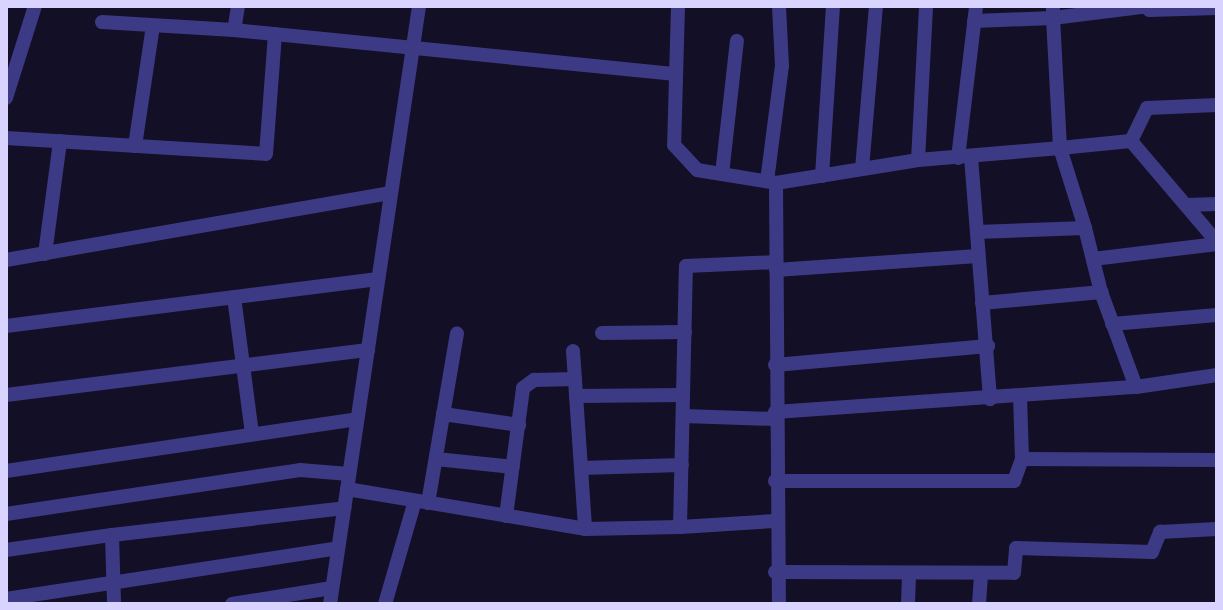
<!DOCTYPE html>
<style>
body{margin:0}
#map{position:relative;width:1223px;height:610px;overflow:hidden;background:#130f26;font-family:"Work Sans",sans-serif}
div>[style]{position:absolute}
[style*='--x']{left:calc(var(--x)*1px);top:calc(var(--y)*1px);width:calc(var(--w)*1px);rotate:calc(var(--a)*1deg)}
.minor>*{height:14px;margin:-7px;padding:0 7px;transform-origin:7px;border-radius:7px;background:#3d3a85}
span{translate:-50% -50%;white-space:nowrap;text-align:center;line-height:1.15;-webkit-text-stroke:7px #130f26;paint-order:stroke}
.frame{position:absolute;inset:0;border:8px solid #d9d4ff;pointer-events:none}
</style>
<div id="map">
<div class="minor">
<div style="--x:238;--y:6;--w:24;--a:99"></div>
<div style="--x:234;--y:30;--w:444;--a:5.7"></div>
<div style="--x:678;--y:6;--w:139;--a:91.6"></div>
<div style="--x:674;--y:145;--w:34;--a:47"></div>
<div style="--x:697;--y:170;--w:80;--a:9.3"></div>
<div style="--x:776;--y:183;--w:144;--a:-9.2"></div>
<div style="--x:918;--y:160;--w:143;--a:-4.8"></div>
<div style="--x:1060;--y:148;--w:84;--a:72.6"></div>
<div style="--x:1149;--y:6;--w:97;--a:172.9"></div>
<div style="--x:1053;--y:18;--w:130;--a:86.9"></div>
<div style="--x:1060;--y:148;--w:71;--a:-5.6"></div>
<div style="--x:1131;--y:141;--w:133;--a:49.6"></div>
<div style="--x:1149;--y:10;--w:68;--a:-1.7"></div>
<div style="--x:974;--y:21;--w:79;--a:-2.2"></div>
<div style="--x:1053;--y:18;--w:12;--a:-90"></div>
<div style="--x:102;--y:22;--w:132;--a:3.5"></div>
<div style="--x:6;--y:98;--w:96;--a:-72.5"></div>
<div style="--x:6;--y:138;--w:260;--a:3.5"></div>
<div style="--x:266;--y:154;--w:120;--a:-85.7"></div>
<div style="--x:1131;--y:141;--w:37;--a:-64"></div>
<div style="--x:1147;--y:108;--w:70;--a:-2.5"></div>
<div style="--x:135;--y:146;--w:122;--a:-81.5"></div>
<div style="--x:971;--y:157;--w:243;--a:85.5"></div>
<div style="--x:958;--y:158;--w:153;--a:-83.2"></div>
<div style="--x:918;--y:160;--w:154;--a:-87"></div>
<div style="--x:862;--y:169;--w:164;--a:-85.1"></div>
<div style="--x:722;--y:174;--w:134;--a:-83.6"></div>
<div style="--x:822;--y:176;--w:170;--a:-86.3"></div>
<div style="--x:767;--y:181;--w:116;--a:-82.6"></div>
<div style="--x:782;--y:66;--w:60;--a:-92.9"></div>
<div style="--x:776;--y:183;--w:421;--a:89.6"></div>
<div style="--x:1186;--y:205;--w:31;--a:-2"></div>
<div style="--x:977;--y:232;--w:108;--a:-2.1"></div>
<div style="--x:1085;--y:228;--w:66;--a:76"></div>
<div style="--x:1101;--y:292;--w:101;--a:69.8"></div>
<div style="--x:45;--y:254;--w:114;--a:-82.4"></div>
<div style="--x:1093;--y:259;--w:125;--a:-6.9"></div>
<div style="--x:6;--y:260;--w:391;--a:-9.9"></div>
<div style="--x:776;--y:270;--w:202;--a:-4"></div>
<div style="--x:234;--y:297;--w:138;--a:82.5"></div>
<div style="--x:982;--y:303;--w:120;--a:-5.3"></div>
<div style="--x:1112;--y:324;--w:105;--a:-4.9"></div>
<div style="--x:6;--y:326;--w:375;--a:-7.2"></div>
<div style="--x:602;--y:333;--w:83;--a:-0.7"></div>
<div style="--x:573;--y:351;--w:178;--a:86.1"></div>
<div style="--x:775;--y:365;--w:214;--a:-5.1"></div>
<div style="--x:6;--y:395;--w:365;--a:-7.1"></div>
<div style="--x:576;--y:396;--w:107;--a:-0.5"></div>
<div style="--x:775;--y:412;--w:362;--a:-4"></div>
<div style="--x:1136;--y:387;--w:82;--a:-8.4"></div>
<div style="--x:443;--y:414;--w:77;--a:8.2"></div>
<div style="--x:683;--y:416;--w:92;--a:1.9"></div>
<div style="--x:436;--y:459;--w:77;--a:5.9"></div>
<div style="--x:1022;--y:459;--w:195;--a:0.3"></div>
<div style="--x:581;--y:468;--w:101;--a:-1.7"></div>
<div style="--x:6;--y:471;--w:355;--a:-8.4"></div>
<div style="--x:775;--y:481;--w:239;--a:0"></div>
<div style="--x:1014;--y:481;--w:23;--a:-70"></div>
<div style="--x:1022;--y:459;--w:63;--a:-91.8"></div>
<div style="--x:347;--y:489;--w:241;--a:9.5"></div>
<div style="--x:585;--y:529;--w:95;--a:-1.2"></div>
<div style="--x:428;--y:503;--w:172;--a:-80.3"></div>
<div style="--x:6;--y:514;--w:297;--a:-8.5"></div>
<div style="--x:300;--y:470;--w:49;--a:4.7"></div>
<div style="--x:506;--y:516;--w:129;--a:-82.4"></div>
<div style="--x:523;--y:388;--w:14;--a:-36"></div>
<div style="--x:534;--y:380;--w:41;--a:-1.4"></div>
<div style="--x:775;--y:521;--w:95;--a:176.4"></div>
<div style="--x:680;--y:527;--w:261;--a:-88.7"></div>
<div style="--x:686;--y:266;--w:90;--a:-2.5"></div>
<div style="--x:112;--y:535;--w:234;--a:-6.6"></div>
<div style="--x:6;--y:550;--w:107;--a:-8.1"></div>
<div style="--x:112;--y:535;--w:69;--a:88.3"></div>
<div style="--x:775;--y:572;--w:239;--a:0.2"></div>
<div style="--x:1014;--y:573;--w:25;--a:-85"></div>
<div style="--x:1016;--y:548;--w:136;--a:1.7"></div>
<div style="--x:1152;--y:552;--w:22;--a:-68"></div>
<div style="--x:1160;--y:532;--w:57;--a:-3"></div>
<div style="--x:6;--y:599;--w:336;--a:-8.7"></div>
<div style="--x:232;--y:604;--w:101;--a:-9.1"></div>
<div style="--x:330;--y:604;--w:605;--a:-81.53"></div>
<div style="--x:385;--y:604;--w:107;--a:-73.8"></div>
<div style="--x:908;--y:604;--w:31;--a:-88"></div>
<div style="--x:979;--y:604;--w:31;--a:-86"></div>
</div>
<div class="frame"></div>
</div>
